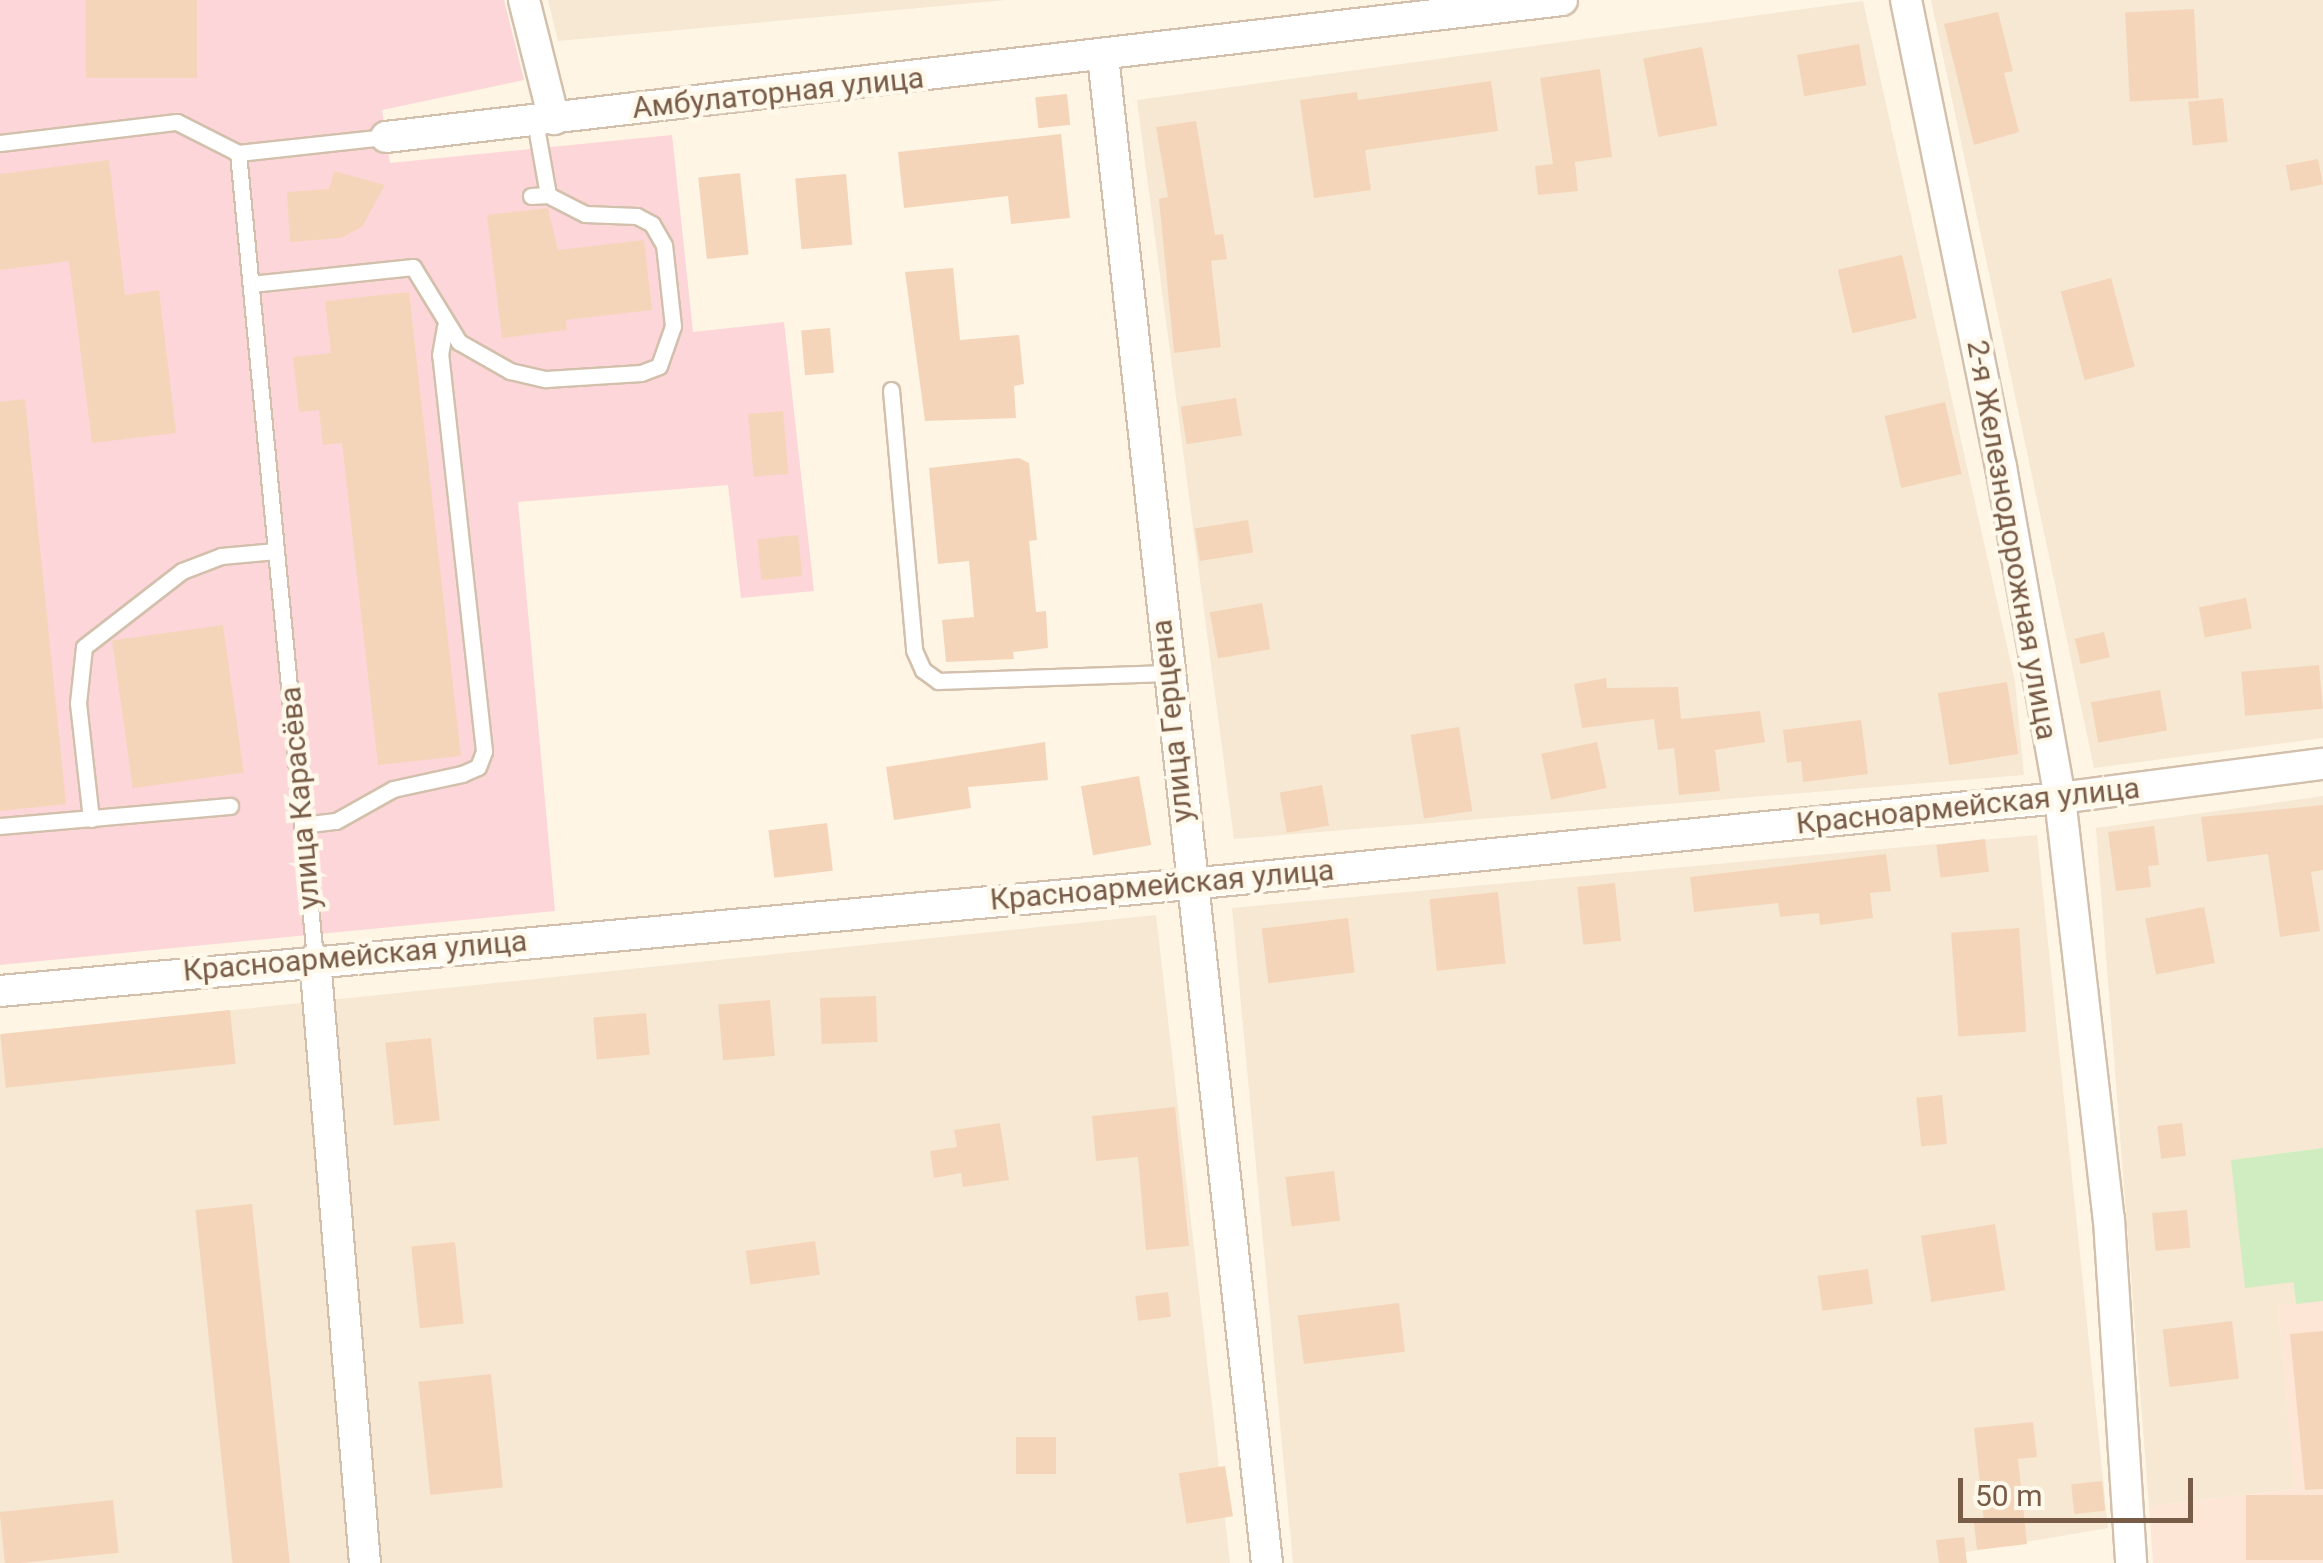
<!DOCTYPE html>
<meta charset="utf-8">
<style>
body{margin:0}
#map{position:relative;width:2323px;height:1563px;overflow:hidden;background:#fef5e4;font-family:Roboto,sans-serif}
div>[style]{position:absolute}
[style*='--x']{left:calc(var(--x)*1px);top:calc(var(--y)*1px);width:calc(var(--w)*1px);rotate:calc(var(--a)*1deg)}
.residential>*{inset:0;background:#f6e8d2}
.commercial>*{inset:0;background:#fee6d7}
.medical>*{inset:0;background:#fcd6d8}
.green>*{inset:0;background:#d0ecc1}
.building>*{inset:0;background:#f5d5ba;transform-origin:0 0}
.roads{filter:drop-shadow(2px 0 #d2c0ac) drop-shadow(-2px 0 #d2c0ac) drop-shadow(0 2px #d2c0ac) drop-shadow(0 -2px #d2c0ac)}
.service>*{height:15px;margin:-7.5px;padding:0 7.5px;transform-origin:7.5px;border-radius:7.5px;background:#fff}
.minor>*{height:30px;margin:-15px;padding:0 15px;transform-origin:15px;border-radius:15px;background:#fff}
span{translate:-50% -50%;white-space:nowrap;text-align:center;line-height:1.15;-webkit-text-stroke:9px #fff9eb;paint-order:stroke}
.street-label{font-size:30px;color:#785c48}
.scale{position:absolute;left:1958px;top:1478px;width:235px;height:45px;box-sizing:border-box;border:5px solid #785c48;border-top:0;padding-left:12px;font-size:30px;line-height:35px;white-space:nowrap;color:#785c48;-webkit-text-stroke:8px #fff9eb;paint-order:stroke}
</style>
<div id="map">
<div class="residential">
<div style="clip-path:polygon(548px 0,1006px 0,558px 41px)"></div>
<div style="clip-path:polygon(1931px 0,2323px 0,2323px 738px,2094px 768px)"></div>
<div style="clip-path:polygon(1863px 1px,2015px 682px,2024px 775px,1234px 839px,1137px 100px)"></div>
<div style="clip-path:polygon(2323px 796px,2323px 1148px,2231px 1160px,2293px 1282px,2296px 1304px,2278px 1306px,2295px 1489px,2149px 1506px,2096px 828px)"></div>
<div style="clip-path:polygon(2037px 835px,2108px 1528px,1961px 1553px,1962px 1563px,1293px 1563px,1232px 908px)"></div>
<div style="clip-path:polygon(1156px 915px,1230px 1563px,0 1563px,0 1034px)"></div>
</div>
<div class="commercial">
<div style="clip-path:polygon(2323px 1301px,2323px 1563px,2153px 1563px,2149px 1506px,2294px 1489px,2278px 1305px)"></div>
</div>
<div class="medical">
<div style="clip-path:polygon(0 0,504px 0,524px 80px,382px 110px,390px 163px,672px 135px,693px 332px,784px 322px,814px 591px,741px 598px,728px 485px,518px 502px,555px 911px,0 965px)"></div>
</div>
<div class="green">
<div style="clip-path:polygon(2323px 1148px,2323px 1301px,2296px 1304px,2293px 1282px,2245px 1288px,2231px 1160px)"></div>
</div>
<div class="building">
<div style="left:86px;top:0;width:111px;height:78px"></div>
<div style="left:2194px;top:9px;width:89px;height:69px;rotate:87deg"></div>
<div style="clip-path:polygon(1998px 12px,2013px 71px,2004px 73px,2019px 132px,1974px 145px,1944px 24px)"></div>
<div style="left:1859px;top:44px;width:42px;height:63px;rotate:80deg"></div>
<div style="left:1702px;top:47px;width:80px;height:60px;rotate:79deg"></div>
<div style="clip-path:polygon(1600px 69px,1612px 157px,1575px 162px,1578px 191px,1538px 195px,1535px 166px,1553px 164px,1540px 78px)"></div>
<div style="clip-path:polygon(1491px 81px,1498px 131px,1365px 150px,1371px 190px,1314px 198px,1300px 100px,1357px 92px,1358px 100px)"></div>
<div style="left:1067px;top:94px;width:31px;height:32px;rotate:84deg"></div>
<div style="left:2223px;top:98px;width:44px;height:35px;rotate:84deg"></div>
<div style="clip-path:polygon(1196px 121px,1215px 235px,1223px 234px,1227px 259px,1211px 261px,1221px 347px,1174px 353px,1159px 199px,1168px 197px,1156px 127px)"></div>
<div style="clip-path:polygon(1061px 134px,1070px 218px,1011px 224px,1008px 196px,904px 208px,898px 152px)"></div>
<div style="left:2318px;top:159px;width:26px;height:33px;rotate:79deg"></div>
<div style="clip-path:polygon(109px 160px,125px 295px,159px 290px,176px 433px,92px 443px,69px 261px,0 270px,0 174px)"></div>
<div style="clip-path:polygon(334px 171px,385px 185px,362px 227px,341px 238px,290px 242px,287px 192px,329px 189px)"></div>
<div style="left:740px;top:173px;width:82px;height:42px;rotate:84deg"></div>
<div style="left:846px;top:174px;width:71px;height:51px;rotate:85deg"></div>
<div style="clip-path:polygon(548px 208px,558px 250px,644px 240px,652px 310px,566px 320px,567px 330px,502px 338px,487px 215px)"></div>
<div style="left:1902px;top:255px;width:65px;height:66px;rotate:77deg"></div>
<div style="clip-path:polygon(953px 268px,960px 340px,1019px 335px,1024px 384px,1014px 386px,1016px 418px,925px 421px,905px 272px)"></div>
<div style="left:2111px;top:278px;width:92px;height:52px;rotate:75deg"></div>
<div style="clip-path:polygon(409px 292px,461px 756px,378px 765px,342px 443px,323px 445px,319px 410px,299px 412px,293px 357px,331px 353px,325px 301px)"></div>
<div style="left:830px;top:328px;width:45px;height:29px;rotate:85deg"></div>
<div style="left:1236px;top:398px;width:38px;height:56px;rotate:81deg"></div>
<div style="clip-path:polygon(25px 399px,66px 804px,0 811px,0 402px)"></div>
<div style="left:1945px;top:402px;width:74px;height:62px;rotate:77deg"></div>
<div style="left:783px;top:411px;width:63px;height:35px;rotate:85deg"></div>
<div style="clip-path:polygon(1019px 458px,1029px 463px,1037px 540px,1029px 541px,1036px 612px,1046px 611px,1048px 648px,1013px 652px,1014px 659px,946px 662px,942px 620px,974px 617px,969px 561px,938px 564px,929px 468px)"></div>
<div style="left:1248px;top:520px;width:33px;height:54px;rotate:81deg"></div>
<div style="left:798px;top:535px;width:41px;height:41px;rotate:84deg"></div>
<div style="left:2246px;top:598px;width:31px;height:48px;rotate:79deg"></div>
<div style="left:1262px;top:603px;width:47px;height:53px;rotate:80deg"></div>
<div style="left:223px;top:625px;width:149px;height:112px;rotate:82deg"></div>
<div style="left:2104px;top:632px;width:26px;height:30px;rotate:77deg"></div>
<div style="left:2319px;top:665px;width:44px;height:78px;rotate:85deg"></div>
<div style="clip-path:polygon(1606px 678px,1607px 688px,1678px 687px,1681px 719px,1760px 711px,1765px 742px,1715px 750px,1720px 791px,1679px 795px,1674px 748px,1658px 750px,1654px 719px,1582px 728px,1574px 684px)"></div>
<div style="left:2007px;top:682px;width:73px;height:70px;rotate:81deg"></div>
<div style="left:2160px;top:690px;width:41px;height:70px;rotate:80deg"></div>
<div style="clip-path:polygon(1861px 720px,1868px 774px,1803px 782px,1801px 761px,1787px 763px,1783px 730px)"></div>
<div style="left:1459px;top:727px;width:85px;height:49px;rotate:81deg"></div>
<div style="clip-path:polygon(1045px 742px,1048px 780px,968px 787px,971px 808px,894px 820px,886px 767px)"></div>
<div style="left:1597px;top:742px;width:47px;height:57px;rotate:78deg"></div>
<div style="left:1139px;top:776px;width:70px;height:59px;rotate:80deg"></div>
<div style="left:1322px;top:785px;width:41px;height:43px;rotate:80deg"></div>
<div style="clip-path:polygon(2323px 805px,2323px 870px,2311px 872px,2320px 931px,2280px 937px,2268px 854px,2207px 862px,2201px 817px)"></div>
<div style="left:827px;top:823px;width:48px;height:59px;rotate:83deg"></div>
<div style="clip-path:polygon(2154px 826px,2159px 865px,2148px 866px,2151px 887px,2116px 891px,2108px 832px)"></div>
<div style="left:1985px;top:839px;width:33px;height:49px;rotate:83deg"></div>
<div style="clip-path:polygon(1886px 854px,1891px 891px,1870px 893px,1873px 918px,1820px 925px,1819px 913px,1780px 917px,1778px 903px,1694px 912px,1690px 877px)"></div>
<div style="left:1615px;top:883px;width:58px;height:38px;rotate:84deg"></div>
<div style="left:1498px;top:892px;width:72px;height:69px;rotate:84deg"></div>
<div style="left:2204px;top:907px;width:57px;height:60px;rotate:79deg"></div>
<div style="left:1348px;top:918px;width:55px;height:87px;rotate:83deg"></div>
<div style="left:2019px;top:928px;width:104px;height:68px;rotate:86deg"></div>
<div style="left:876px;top:996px;width:46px;height:56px;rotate:88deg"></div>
<div style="left:770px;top:1000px;width:56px;height:52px;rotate:85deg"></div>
<div style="left:230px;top:1010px;width:54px;height:231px;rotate:84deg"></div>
<div style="left:646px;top:1013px;width:42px;height:53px;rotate:85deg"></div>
<div style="left:431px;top:1038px;width:83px;height:46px;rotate:84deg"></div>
<div style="left:1942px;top:1095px;width:49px;height:26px;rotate:84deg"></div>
<div style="clip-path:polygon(1175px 1107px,1189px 1246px,1146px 1250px,1138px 1157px,1096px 1161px,1092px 1116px)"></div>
<div style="clip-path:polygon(1000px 1123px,1009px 1180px,963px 1187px,961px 1173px,934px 1178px,930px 1151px,957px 1147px,954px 1130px)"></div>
<div style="left:2182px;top:1123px;width:33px;height:25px;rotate:83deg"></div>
<div style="left:1334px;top:1171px;width:50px;height:49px;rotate:83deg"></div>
<div style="left:252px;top:1204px;width:361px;height:57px;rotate:84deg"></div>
<div style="left:2187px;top:1210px;width:38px;height:35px;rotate:85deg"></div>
<div style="left:1995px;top:1224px;width:67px;height:75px;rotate:81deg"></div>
<div style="left:815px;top:1241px;width:34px;height:70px;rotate:82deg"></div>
<div style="left:455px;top:1242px;width:82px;height:44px;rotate:84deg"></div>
<div style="left:1868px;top:1269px;width:35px;height:51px;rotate:82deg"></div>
<div style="left:1168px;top:1292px;width:25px;height:33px;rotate:83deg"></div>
<div style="left:1399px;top:1303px;width:49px;height:102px;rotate:83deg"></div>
<div style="left:2232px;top:1321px;width:58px;height:70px;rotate:83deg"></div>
<div style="clip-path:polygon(2323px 1331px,2323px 1489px,2305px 1490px,2290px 1334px)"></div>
<div style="left:491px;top:1374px;width:114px;height:73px;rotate:84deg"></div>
<div style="clip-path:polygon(2033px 1422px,2037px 1457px,2018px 1459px,2027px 1544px,1977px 1550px,1974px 1523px,1984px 1522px,1974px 1428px)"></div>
<div style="left:1056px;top:1437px;width:37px;height:40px;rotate:90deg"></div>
<div style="left:1225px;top:1466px;width:51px;height:47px;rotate:81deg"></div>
<div style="left:2102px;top:1481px;width:30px;height:31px;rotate:84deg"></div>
<div style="left:2323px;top:1495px;width:65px;height:77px;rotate:90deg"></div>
<div style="left:113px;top:1500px;width:53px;height:114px;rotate:84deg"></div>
<div style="clip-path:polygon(1964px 1537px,1967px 1563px,1939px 1563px,1936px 1540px)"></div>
</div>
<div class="roads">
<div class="service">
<div style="--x:535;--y:121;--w:75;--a:80"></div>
<div style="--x:0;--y:143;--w:178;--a:-6.8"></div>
<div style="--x:177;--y:122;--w:68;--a:26.9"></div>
<div style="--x:238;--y:153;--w:149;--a:-6.2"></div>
<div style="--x:238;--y:153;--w:810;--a:84.54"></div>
<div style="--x:251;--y:284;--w:163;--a:-6"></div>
<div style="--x:413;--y:267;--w:88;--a:58.5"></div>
<div style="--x:459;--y:342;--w:59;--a:29.6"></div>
<div style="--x:510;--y:371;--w:37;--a:13"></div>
<div style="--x:546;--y:379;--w:95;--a:-3.6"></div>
<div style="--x:641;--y:373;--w:19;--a:-21"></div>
<div style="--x:659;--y:366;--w:42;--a:-70.7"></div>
<div style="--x:673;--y:326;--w:81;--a:-96.3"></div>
<div style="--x:664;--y:245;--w:24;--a:-120"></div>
<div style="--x:652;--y:224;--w:17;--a:-152"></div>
<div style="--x:637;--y:216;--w:52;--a:-177.8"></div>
<div style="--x:585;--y:214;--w:42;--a:-152.8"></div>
<div style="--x:548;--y:195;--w:17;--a:177"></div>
<div style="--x:891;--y:390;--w:261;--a:84.9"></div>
<div style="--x:914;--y:650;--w:22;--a:66"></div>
<div style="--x:923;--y:670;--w:19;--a:36"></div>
<div style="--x:938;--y:681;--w:229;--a:-2"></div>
<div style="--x:91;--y:819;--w:117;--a:-96.4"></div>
<div style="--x:78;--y:703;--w:56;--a:-83.9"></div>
<div style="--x:84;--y:647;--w:124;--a:-37.8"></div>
<div style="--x:182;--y:571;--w:42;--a:-21"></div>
<div style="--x:221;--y:556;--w:55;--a:-5.2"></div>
<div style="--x:302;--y:825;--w:34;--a:-7"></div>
<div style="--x:336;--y:821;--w:65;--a:-29.3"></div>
<div style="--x:393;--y:789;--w:71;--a:-12.3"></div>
<div style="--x:462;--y:774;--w:17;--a:-24"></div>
<div style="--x:478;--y:767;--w:17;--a:-69"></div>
<div style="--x:484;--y:751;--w:398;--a:-96.3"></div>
<div style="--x:440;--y:355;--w:29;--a:-80"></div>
<div style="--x:0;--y:826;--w:231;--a:-5"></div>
</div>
<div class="minor">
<div style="--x:524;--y:0;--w:123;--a:75.9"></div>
<div style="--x:1906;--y:0;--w:477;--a:78.5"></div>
<div style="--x:2001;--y:467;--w:336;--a:79.9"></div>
<div style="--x:2060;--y:798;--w:425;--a:83.4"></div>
<div style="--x:2109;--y:1220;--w:344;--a:86.3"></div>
<div style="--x:1103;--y:56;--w:1516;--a:83.79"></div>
<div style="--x:386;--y:137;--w:1184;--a:-6.64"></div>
<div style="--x:315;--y:959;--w:606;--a:85.27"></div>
<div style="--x:0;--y:991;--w:1195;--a:-5.14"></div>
<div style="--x:1190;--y:884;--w:874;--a:-5.65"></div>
<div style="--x:2060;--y:798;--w:265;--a:-7.4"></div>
</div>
</div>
<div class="street-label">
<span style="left:778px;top:93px;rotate:-6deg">Амбулаторная улица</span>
<span style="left:2012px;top:540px;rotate:80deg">2-я Железнодорожная улица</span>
<span style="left:1172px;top:721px;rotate:-96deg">улица Герцена</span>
<span style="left:300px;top:798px;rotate:-95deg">улица Карасёва</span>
<span style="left:1968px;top:806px;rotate:-6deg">Красноармейская улица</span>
<span style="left:1162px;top:885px;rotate:-5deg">Красноармейская улица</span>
<span style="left:355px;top:956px;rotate:-5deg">Красноармейская улица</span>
</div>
<div class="scale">50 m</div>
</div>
